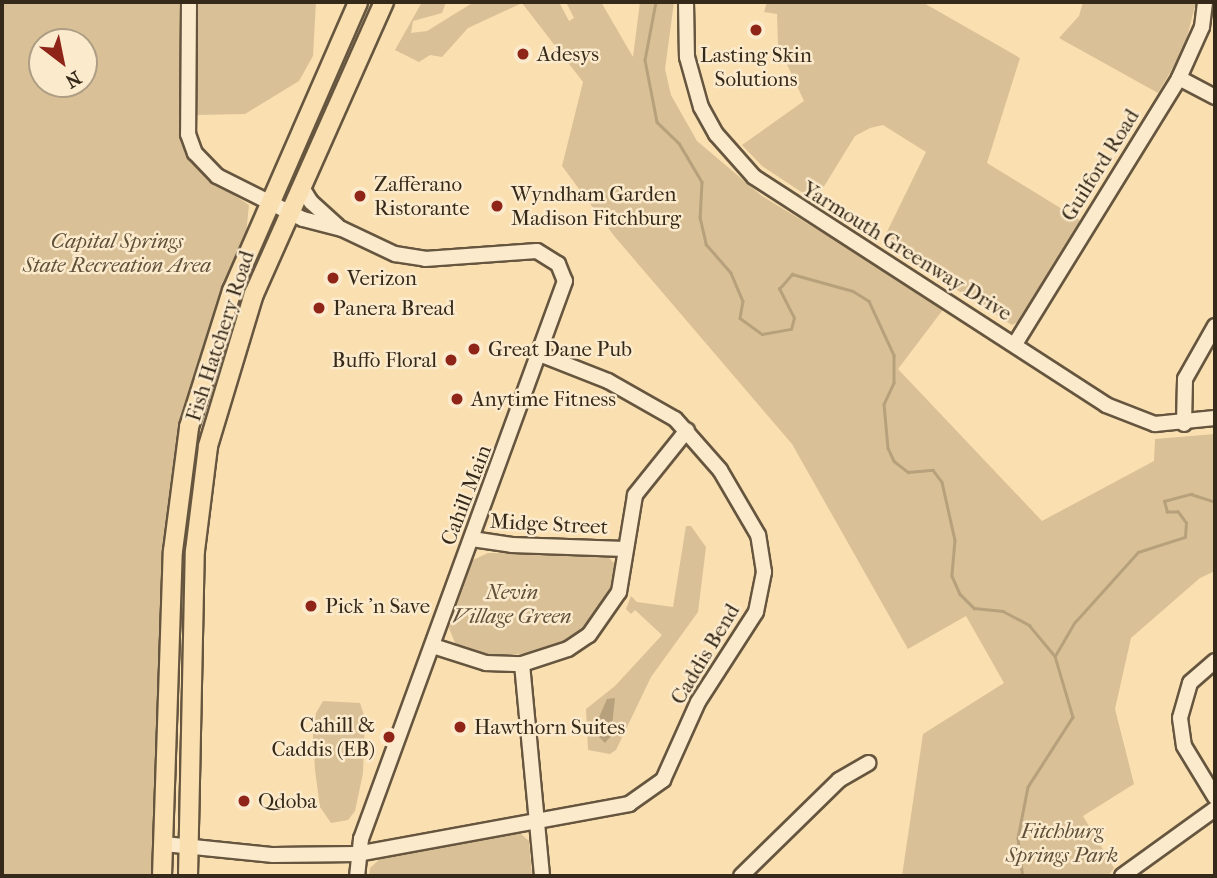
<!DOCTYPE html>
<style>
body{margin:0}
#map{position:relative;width:1217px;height:878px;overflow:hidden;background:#fadfb0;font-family:"IM FELL French Canon",serif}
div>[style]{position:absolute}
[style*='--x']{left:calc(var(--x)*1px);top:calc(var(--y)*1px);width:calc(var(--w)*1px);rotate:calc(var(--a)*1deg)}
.green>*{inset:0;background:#d9c096}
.water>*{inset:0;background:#b7a17d}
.stream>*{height:2.5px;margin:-1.25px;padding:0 1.25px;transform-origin:1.25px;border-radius:1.25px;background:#b7a17d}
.roads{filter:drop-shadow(2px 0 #66563f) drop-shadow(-2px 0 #66563f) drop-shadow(0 2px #66563f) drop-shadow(0 -2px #66563f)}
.minor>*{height:14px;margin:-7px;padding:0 7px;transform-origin:7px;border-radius:7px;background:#fceacc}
.major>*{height:18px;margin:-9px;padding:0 9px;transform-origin:9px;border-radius:9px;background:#fadfb0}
.dots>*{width:19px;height:19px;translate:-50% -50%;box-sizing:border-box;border:4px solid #fceacc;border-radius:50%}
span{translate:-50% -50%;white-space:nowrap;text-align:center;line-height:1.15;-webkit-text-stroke:5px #fceacc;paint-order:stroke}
.poi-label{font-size:21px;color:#352919}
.left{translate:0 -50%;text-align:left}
.right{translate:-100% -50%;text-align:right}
.street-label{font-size:21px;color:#352919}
.park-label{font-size:21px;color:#5e4f38;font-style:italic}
.frame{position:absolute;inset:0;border:4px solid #352919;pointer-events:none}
.north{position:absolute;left:28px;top:28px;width:70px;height:70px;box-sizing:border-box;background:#fceacc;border:2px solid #ac9d84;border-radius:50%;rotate:148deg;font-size:19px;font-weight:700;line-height:28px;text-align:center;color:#352919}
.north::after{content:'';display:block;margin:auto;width:24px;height:32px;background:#8f2418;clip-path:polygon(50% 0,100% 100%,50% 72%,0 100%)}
</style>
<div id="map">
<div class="green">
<div style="clip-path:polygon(evenodd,2px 2px,184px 2px,183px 137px,203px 174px,249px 205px,245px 244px,213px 320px,191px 389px,172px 487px,156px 876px,2px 876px,2px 2px,42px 42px,84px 42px,84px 84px,42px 84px,42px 42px)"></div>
<div style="clip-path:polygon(198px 2px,316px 2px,313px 56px,299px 81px,245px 114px,195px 115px)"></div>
<div style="clip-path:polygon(422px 2px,446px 2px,442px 13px,413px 21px,411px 33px,427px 31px,474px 2px,559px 2px,569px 21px,574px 18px,566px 2px,601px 2px,633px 57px,640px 2px,674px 2px,665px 69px,671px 95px,697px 141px,762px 196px,945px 307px,898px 369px,1042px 521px,1154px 461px,1155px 439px,1215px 434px,1215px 571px,1200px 578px,1131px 638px,1115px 709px,1134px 784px,1083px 816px,1114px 868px,1108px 876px,902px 876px,923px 734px,1004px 683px,966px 616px,908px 649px,792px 444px,615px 237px,562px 166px,583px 82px,522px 3px,468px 28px,442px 57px,430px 55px,419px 62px,395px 50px)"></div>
<div style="clip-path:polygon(767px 2px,922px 2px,1020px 58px,987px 163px,1080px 220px,1018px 322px,1012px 325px,882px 242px,926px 152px,883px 125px,870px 128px,855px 136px,815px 201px,762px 166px,742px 145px,804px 101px,778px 45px,777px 14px,764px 12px)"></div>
<div style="clip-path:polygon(1083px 2px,1196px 2px,1184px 49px,1158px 93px,1059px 38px,1079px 16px)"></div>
<div style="clip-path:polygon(686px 526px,691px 526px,706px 547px,698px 612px,651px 677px,616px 750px,610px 754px,588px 750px,586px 709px,615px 686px,662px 635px,635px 610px,631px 614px,626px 609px,631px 596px,637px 602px,673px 607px)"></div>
<div style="clip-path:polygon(488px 553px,607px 555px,616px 566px,615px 575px,603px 606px,572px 638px,538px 652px,490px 657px,456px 645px,449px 628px,473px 560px)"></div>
<div style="clip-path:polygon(323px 701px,360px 703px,365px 718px,363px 773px,355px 811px,348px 820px,331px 823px,320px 807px,315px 770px,313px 735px,316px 713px)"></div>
<div style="clip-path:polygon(520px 833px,529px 841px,532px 876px,369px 876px,370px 868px,381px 858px)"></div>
</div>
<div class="water">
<div style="clip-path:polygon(615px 698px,611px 736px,605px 743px,593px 731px,607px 699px)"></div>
</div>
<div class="stream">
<div style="--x:656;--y:2;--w:59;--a:100.7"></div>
<div style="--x:645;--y:60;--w:63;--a:79"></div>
<div style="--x:657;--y:122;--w:30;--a:44"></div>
<div style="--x:679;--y:143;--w:45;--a:59.5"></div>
<div style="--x:702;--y:182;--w:35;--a:93"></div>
<div style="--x:700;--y:217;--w:28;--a:77"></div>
<div style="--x:706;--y:244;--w:38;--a:49"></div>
<div style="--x:731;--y:273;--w:30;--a:67"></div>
<div style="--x:743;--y:301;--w:17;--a:100"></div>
<div style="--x:740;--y:318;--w:27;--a:36"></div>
<div style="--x:762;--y:334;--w:29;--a:-10"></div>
<div style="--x:791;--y:329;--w:11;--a:-75"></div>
<div style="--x:794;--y:318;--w:33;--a:-117"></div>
<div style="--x:779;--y:289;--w:20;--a:-49"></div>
<div style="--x:792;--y:274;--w:63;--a:15.6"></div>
<div style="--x:853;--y:291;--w:19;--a:32"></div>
<div style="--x:869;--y:301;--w:60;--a:65.2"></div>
<div style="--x:894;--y:355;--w:28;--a:90"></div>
<div style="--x:894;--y:383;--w:23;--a:115"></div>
<div style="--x:884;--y:404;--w:44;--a:84.8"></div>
<div style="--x:888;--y:448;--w:14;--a:65"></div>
<div style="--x:894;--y:461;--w:18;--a:38"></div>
<div style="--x:908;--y:472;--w:25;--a:-5"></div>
<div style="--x:933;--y:470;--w:15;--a:53"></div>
<div style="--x:942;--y:482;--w:59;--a:77.4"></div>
<div style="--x:955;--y:540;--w:36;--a:95"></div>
<div style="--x:952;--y:576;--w:20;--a:66"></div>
<div style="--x:960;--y:594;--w:20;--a:45"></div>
<div style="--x:974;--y:608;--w:29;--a:6"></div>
<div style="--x:1003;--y:611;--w:30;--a:28"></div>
<div style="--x:1029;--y:625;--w:40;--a:50"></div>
<div style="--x:1055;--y:656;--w:64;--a:73.6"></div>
<div style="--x:1073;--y:717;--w:83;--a:122.7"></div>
<div style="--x:1028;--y:787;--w:52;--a:101.1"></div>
<div style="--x:1018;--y:838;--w:38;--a:83"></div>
<div style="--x:1055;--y:656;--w:39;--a:-60"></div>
<div style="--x:1075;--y:622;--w:94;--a:-48"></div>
<div style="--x:1138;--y:552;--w:49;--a:-17.7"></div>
<div style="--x:1185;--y:537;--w:14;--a:-86"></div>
<div style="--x:1186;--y:523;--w:14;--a:-126"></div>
<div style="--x:1178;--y:512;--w:11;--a:180"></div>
<div style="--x:1167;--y:512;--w:11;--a:-105"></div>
<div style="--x:1164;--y:501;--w:28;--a:-15"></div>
<div style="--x:1191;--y:494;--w:25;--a:18"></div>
</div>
<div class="roads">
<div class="minor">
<div style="--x:189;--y:2;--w:132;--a:90.4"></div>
<div style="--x:188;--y:134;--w:20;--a:70"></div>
<div style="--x:195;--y:153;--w:32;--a:46"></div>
<div style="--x:217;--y:176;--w:96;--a:26.6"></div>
<div style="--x:303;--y:219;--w:40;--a:14.4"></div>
<div style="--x:342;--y:229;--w:59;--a:25.3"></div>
<div style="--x:395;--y:254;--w:30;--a:9"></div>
<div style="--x:425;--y:259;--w:112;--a:-4.1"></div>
<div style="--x:537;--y:251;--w:25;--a:32"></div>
<div style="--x:558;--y:264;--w:18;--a:68"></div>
<div style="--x:565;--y:281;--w:594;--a:110.08"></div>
<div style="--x:361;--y:839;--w:37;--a:96"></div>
<div style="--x:686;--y:2;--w:55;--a:89"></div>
<div style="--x:687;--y:57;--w:52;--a:74.4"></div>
<div style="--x:701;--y:107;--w:31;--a:61"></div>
<div style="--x:716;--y:134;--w:57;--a:48.5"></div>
<div style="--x:754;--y:177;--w:419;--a:32.9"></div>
<div style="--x:1106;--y:405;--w:53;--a:21.2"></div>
<div style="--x:1155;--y:424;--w:60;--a:-5.7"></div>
<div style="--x:1179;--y:78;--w:41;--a:27.8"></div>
<div style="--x:301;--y:186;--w:19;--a:58"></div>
<div style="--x:311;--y:202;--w:36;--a:42"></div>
<div style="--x:1015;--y:344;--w:312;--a:-58.3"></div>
<div style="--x:1179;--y:78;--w:56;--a:-65.7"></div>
<div style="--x:1202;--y:27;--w:25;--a:-83"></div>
<div style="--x:1184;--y:424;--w:45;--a:-88.7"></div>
<div style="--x:1185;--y:379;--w:61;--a:-60.5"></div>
<div style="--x:472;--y:539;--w:40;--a:8.5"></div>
<div style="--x:512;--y:545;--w:113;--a:2"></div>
<div style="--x:433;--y:646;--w:56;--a:17.8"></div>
<div style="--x:486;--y:663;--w:36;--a:2"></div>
<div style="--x:522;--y:664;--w:48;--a:-18.1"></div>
<div style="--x:568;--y:649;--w:25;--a:-34"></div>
<div style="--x:589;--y:635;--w:52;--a:-55.1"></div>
<div style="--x:619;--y:592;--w:98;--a:-80.6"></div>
<div style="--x:635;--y:495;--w:83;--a:-51.3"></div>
<div style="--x:1215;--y:661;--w:33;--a:139"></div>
<div style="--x:1190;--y:683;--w:36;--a:106"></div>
<div style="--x:1180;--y:718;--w:28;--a:82"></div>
<div style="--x:1184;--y:746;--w:60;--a:58.7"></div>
<div style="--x:522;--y:664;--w:213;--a:84.6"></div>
<div style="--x:164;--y:844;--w:110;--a:5.8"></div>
<div style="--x:273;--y:855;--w:84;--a:-0.7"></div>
<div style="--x:357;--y:854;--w:277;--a:-10.4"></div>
<div style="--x:629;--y:804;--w:42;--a:-35.2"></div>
<div style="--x:663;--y:780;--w:85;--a:-65.8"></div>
<div style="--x:698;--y:702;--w:107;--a:-57.2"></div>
<div style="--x:756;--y:612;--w:41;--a:-78.7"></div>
<div style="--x:764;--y:572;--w:37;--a:-99"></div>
<div style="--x:758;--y:535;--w:75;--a:-120.3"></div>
<div style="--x:720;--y:470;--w:68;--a:-131.4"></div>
<div style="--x:675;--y:419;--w:77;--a:-150.4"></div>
<div style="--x:608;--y:381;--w:71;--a:-158.5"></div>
<div style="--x:741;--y:876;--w:137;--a:-44.4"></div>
<div style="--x:839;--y:780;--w:34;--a:-30"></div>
<div style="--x:1122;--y:876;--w:115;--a:-35.8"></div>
</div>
<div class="major">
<div style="--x:162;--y:876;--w:325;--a:-88.1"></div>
<div style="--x:173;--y:551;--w:125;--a:-82.6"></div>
<div style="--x:189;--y:427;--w:143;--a:-72.5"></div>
<div style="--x:232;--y:291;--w:315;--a:-66.4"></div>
<div style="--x:188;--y:876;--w:325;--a:-88.8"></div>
<div style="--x:195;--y:551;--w:106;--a:-82.9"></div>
<div style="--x:208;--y:446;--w:159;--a:-73.2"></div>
<div style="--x:254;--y:294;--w:320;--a:-66"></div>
</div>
</div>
<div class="dots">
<div style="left:756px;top:30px;background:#8f2418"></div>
<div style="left:523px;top:54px;background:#8f2418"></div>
<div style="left:360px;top:196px;background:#8f2418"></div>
<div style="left:497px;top:206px;background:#8f2418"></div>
<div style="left:333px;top:278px;background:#8f2418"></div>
<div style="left:319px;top:308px;background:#8f2418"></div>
<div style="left:474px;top:349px;background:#8f2418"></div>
<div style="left:451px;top:360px;background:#8f2418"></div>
<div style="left:457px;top:399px;background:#8f2418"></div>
<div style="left:311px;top:606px;background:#8f2418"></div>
<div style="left:460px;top:727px;background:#8f2418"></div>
<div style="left:389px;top:737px;background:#8f2418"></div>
<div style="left:244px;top:801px;background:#8f2418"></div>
</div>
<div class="poi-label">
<span class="left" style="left:537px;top:54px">Adesys</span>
<span style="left:756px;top:67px">Lasting Skin<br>Solutions</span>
<span class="left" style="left:374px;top:196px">Zafferano<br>Ristorante</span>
<span class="left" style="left:511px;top:206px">Wyndham Garden<br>Madison Fitchburg</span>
<span class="left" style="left:347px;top:278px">Verizon</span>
<span class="left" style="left:333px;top:308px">Panera Bread</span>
<span class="left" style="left:488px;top:349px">Great Dane Pub</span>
<span class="right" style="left:437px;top:360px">Buffo Floral</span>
<span class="left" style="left:471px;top:399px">Anytime Fitness</span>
<span class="left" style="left:325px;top:606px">Pick 'n Save</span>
<span class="right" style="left:375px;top:737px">Cahill &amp;<br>Caddis (EB)</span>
<span class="left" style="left:474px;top:727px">Hawthorn Suites</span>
<span class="left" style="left:258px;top:801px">Qdoba</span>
</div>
<div class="street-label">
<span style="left:1100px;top:165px;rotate:-58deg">Guilford Road</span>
<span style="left:907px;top:251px;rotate:32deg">Yarmouth Greenway Drive</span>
<span style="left:220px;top:336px;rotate:-72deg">Fish Hatchery Road</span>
<span style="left:466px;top:495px;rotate:-69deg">Cahill Main</span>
<span style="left:549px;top:524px;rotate:3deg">Midge Street</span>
<span style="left:705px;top:654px;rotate:-59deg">Caddis Bend</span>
</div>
<div class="park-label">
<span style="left:117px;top:253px">Capital Springs<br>State Recreation Area</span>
<span style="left:512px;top:604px">Nevin<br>Village Green</span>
<span style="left:1062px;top:843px">Fitchburg<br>Springs Park</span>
</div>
<div class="frame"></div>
<div class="north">N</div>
</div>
